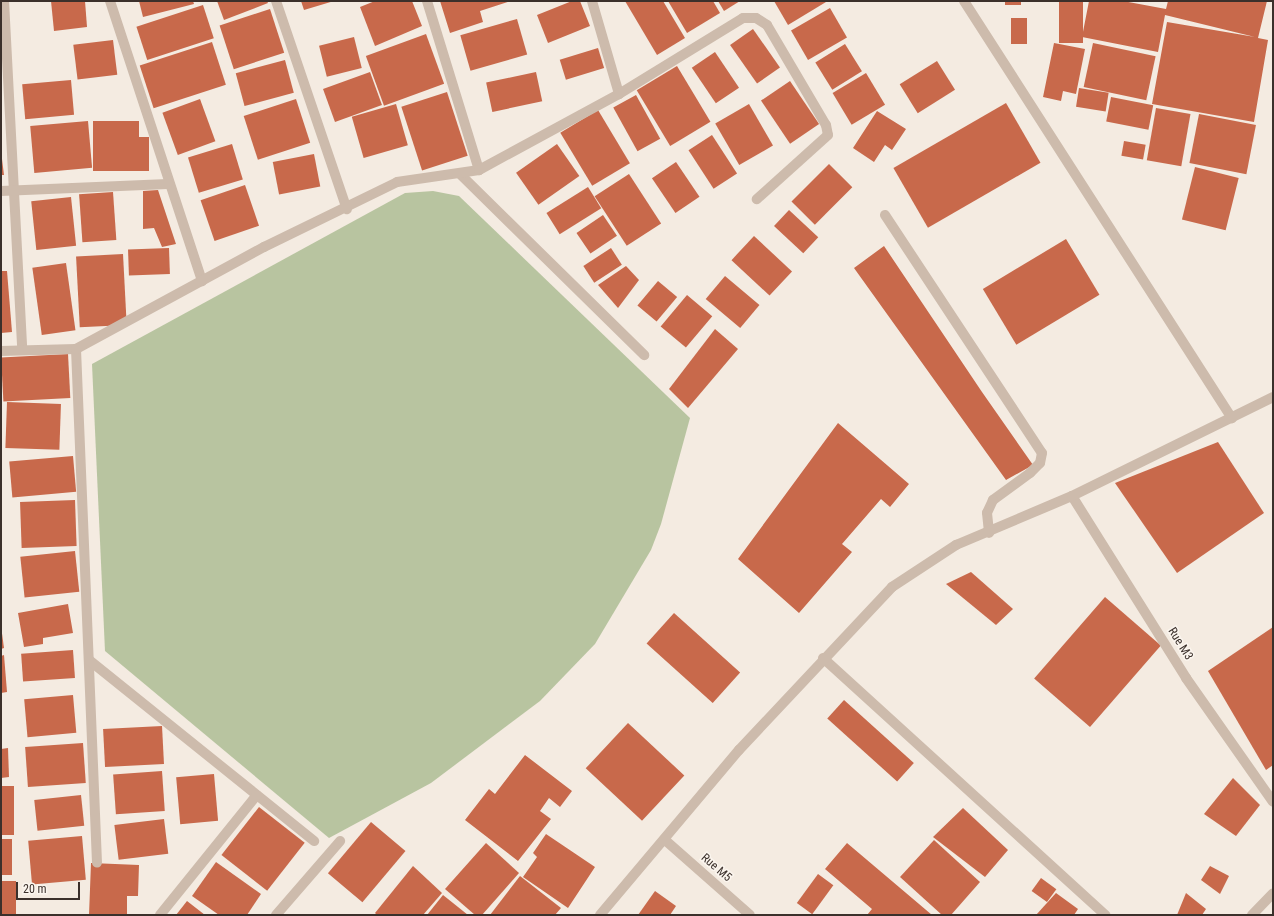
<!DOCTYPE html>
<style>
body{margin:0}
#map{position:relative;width:1274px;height:916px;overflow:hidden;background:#f4ebe1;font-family:"Roboto Condensed",sans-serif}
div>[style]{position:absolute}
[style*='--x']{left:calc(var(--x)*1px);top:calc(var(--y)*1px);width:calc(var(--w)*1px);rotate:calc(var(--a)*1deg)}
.green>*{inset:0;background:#b8c4a0}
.building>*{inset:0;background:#c8694b;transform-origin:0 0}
.minor>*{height:10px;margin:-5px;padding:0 5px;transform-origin:5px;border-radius:5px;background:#cdbbac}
span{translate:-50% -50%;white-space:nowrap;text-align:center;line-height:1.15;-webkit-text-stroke:3px #fbf5ee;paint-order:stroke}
.street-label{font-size:12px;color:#3b302b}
.frame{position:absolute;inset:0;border:2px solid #3b302b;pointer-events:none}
.scale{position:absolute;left:16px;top:882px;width:64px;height:18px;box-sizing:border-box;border:2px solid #3b302b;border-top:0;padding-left:5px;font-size:12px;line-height:14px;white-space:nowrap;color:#3b302b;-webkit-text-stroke:3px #fbf5ee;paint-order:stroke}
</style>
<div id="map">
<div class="green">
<div style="clip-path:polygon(433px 191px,459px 196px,690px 418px,661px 524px,651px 550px,595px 644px,540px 701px,431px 783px,329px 838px,105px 651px,92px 364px,405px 193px)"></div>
</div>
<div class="building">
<div style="clip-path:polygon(51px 1px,85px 1px,87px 27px,54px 31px)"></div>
<div style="clip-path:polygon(139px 1px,193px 1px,194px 4px,143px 17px)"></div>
<div style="clip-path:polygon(217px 1px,267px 1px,268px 3px,224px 20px)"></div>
<div style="clip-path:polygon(301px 1px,334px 1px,304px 10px)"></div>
<div style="clip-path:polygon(375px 1px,412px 1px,422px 26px,375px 46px,360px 7px)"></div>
<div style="clip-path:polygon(440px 1px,511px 1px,480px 11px,483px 22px,450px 33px)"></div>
<div style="clip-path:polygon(572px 1px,580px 1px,590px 26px,548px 43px,537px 15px)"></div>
<div style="clip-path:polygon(625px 1px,663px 1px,685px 38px,657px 55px)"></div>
<div style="clip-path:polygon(668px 1px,713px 1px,720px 13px,687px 33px)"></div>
<div style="clip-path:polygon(718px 1px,740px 1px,724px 11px)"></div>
<div style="clip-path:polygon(774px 1px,825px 1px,826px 2px,788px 25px)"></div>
<div style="left:1005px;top:1px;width:16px;height:4px"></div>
<div style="left:1059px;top:1px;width:24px;height:42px"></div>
<div style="clip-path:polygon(1089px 1px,1123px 1px,1166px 9px,1168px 1px,1267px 1px,1258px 38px,1268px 40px,1254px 122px,1152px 104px,1167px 22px,1255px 37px,1165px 15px,1158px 52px,1082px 37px)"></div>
<div style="left:203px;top:5px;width:35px;height:70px;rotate:72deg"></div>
<div style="left:830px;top:8px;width:34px;height:45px;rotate:60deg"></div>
<div style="left:270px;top:9px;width:46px;height:53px;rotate:72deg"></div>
<div style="left:1027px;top:18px;width:26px;height:16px;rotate:90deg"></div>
<div style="left:517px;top:19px;width:37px;height:59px;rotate:74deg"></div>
<div style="left:753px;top:29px;width:47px;height:28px;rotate:55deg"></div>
<div style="left:426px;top:34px;width:53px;height:64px;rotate:70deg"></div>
<div style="left:354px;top:37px;width:32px;height:36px;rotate:76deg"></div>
<div style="left:113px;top:40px;width:35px;height:40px;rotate:83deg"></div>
<div style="left:212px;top:42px;width:45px;height:76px;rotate:72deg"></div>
<div style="clip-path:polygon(1054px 43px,1085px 49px,1076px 94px,1063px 91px,1061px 101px,1043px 97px)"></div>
<div style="left:1093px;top:43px;width:64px;height:45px;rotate:12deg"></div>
<div style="left:845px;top:44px;width:32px;height:35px;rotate:58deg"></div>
<div style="left:598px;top:48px;width:21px;height:40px;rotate:73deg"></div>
<div style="left:715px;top:52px;width:43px;height:28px;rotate:56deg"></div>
<div style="left:285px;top:60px;width:34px;height:51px;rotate:75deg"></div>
<div style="left:937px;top:61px;width:34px;height:44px;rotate:58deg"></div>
<div style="left:677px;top:66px;width:65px;height:47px;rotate:59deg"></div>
<div style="left:370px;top:72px;width:35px;height:50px;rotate:70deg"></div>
<div style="left:536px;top:72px;width:30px;height:51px;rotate:78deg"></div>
<div style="left:866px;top:73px;width:37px;height:39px;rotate:59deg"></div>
<div style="left:71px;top:80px;width:35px;height:49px;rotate:85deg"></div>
<div style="left:790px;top:81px;width:52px;height:35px;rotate:56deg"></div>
<div style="left:1079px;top:88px;width:30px;height:19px;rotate:9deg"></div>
<div style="left:447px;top:92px;width:67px;height:48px;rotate:72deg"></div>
<div style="left:636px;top:95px;width:50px;height:26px;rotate:61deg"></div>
<div style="left:1111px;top:97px;width:43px;height:25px;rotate:11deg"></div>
<div style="left:200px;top:99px;width:45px;height:40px;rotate:70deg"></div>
<div style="left:296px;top:99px;width:46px;height:55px;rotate:72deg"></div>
<div style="left:1006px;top:103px;width:69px;height:130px;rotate:60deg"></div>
<div style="left:396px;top:104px;width:43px;height:46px;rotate:74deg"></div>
<div style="left:749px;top:104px;width:48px;height:39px;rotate:60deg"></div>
<div style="left:1156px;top:108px;width:35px;height:53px;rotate:10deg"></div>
<div style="left:598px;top:110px;width:62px;height:44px;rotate:59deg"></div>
<div style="clip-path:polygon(877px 111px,906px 129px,892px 150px,885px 145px,874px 162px,853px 148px)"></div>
<div style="left:1199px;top:114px;width:58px;height:50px;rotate:11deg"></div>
<div style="left:88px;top:121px;width:47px;height:58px;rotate:85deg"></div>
<div style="clip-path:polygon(93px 121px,139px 121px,139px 137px,149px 137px,149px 171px,93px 171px)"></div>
<div style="left:712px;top:135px;width:46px;height:28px;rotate:57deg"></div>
<div style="left:1124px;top:141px;width:22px;height:15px;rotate:10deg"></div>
<div style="left:232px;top:144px;width:37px;height:46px;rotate:73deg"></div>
<div style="left:557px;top:144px;width:39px;height:50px;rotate:55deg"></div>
<div style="clip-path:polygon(1px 151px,4px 175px,1px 175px)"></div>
<div style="left:314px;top:154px;width:33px;height:42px;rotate:79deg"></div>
<div style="left:676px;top:162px;width:42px;height:29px;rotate:56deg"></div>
<div style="left:829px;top:164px;width:33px;height:53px;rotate:45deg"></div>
<div style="left:1195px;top:167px;width:45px;height:54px;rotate:14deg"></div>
<div style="left:629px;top:174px;width:59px;height:41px;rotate:57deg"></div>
<div style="left:245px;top:185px;width:43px;height:47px;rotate:71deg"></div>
<div style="left:588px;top:187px;width:25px;height:49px;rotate:58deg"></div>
<div style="clip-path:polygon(158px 190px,176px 244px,162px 247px,154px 228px,143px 229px,143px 191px)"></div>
<div style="left:113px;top:192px;width:48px;height:34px;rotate:86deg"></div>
<div style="left:71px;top:197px;width:49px;height:40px;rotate:84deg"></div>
<div style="left:789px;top:210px;width:40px;height:22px;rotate:43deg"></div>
<div style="left:603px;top:215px;width:25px;height:32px;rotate:56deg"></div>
<div style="left:754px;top:236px;width:52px;height:33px;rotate:43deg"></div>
<div style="left:1066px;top:239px;width:65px;height:97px;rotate:59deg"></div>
<div style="clip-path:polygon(884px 246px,982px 392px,1033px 465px,1006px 480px,854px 268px)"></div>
<div style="left:169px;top:248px;width:26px;height:41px;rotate:88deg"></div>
<div style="left:611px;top:248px;width:20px;height:33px;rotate:57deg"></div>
<div style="left:123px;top:254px;width:71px;height:47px;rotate:87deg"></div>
<div style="left:66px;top:263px;width:68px;height:34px;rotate:82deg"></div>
<div style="clip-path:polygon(626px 266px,639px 280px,618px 308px,598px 285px)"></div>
<div style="clip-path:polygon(1px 271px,7px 271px,12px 332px,1px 333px)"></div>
<div style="left:725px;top:276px;width:45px;height:30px;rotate:40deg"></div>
<div style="left:658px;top:281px;width:25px;height:32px;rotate:40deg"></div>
<div style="left:687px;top:295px;width:33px;height:41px;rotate:40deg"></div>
<div style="clip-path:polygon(715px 329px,738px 349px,688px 408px,669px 389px)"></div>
<div style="left:68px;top:354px;width:44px;height:67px;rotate:87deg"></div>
<div style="left:7px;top:402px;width:54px;height:46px;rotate:2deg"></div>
<div style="clip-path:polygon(838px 423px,909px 484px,890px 507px,881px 499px,842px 544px,852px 552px,799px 613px,738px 559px)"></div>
<div style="clip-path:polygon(1218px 442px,1264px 513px,1177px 573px,1115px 483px)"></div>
<div style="left:73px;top:456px;width:36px;height:64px;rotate:85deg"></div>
<div style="left:75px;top:500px;width:46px;height:55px;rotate:88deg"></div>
<div style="left:75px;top:551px;width:41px;height:55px;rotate:84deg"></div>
<div style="clip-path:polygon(971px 572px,1013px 609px,996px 625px,946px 584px)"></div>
<div style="left:1105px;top:597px;width:74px;height:108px;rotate:41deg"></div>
<div style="clip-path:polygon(68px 604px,73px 633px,43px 638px,43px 644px,24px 647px,18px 613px)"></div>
<div style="left:674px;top:613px;width:89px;height:41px;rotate:42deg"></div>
<div style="clip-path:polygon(1px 626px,4px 648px,1px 649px)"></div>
<div style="clip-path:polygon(1273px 627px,1273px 765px,1266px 770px,1208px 671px)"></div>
<div style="left:73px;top:650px;width:28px;height:52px;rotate:86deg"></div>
<div style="clip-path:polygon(4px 655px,7px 692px,1px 693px,1px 656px)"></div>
<div style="left:73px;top:695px;width:38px;height:49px;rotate:85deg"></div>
<div style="left:844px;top:700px;width:94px;height:25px;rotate:42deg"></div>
<div style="left:628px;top:723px;width:77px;height:62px;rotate:43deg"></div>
<div style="left:162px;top:726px;width:38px;height:59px;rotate:87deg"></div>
<div style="left:83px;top:743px;width:40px;height:58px;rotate:86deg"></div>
<div style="clip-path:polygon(8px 748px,9px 777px,1px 778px,1px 749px)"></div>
<div style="clip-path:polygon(525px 755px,572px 791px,560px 807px,549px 798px,540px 811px,551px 819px,518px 861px,465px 820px,489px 789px,495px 794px)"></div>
<div style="left:162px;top:771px;width:40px;height:49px;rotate:86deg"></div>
<div style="left:214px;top:774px;width:47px;height:38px;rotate:85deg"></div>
<div style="clip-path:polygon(1233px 778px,1260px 805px,1236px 836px,1204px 814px)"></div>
<div style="left:1px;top:786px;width:13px;height:49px"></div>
<div style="left:81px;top:795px;width:31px;height:47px;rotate:84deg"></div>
<div style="left:259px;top:807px;width:58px;height:61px;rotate:38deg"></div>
<div style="clip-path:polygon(963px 808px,1008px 850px,985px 877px,933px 837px)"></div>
<div style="left:164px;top:819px;width:35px;height:50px;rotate:83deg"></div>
<div style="left:371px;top:822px;width:45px;height:67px;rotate:40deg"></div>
<div style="clip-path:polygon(546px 834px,595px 867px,568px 908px,523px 877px,537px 857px,533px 853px)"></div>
<div style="left:82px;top:836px;width:44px;height:54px;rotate:85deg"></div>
<div style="left:1px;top:839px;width:11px;height:36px"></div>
<div style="clip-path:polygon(934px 840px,980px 882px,951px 915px,942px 915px,900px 877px)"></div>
<div style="clip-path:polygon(486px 843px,519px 873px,482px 915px,475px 915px,445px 889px)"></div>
<div style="clip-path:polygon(847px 843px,932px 915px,867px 915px,872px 909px,825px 869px)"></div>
<div style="clip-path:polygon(216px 862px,261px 894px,247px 915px,219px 915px,192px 896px)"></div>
<div style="clip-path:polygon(91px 863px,139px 865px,138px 896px,127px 896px,127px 915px,89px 915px)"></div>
<div style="clip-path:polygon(413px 866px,442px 893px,423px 915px,377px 915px,375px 913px)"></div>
<div style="clip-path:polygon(1210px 866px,1229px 876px,1220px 894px,1201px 880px)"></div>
<div style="left:818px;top:874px;width:19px;height:36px;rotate:36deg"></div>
<div style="clip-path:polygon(520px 876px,561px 908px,555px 915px,490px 915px)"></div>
<div style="left:1041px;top:878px;width:19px;height:16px;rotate:36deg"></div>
<div style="left:1px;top:881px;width:15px;height:34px"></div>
<div style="clip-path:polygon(655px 891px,676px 906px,670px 915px,638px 915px)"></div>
<div style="clip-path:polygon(1056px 893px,1078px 909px,1074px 915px,1036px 915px)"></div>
<div style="clip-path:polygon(1186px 893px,1206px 909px,1202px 915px,1177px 915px)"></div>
<div style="clip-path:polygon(443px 895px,468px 915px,427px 915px)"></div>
<div style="clip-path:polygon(187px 901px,205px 915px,176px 915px)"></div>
</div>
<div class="minor">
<div style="--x:4;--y:1;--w:349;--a:87"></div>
<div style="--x:110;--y:1;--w:295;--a:71.8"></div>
<div style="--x:276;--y:1;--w:220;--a:71.2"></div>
<div style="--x:427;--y:1;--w:177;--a:72.9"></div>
<div style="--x:592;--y:1;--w:97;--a:73.8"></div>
<div style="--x:964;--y:1;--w:496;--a:57.3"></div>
<div style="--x:461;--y:175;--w:257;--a:44.5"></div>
<div style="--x:1;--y:191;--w:167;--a:-2.4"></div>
<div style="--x:885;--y:215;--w:285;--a:56.6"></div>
<div style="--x:1042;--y:453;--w:10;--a:101"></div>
<div style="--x:1040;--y:463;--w:14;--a:135"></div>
<div style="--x:1030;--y:473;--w:46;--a:143.9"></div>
<div style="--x:993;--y:500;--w:14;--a:115"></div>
<div style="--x:987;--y:513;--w:20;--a:84"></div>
<div style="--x:76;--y:349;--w:514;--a:87.66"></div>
<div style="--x:1;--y:351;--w:75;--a:-1.5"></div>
<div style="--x:76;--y:349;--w:214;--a:-28.5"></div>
<div style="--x:264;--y:247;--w:148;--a:-26"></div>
<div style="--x:397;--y:182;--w:83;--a:-8.3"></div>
<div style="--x:479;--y:170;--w:159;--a:-28.5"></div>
<div style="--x:619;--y:94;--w:145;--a:-31.5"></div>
<div style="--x:743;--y:18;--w:13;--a:0"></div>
<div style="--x:756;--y:18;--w:13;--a:32"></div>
<div style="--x:767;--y:25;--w:116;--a:59.5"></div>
<div style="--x:826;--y:125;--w:10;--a:79"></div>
<div style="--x:828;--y:135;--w:96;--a:138"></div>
<div style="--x:1072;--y:496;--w:215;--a:57.9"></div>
<div style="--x:1186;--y:678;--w:151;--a:54.9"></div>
<div style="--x:823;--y:658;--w:382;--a:42.3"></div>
<div style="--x:89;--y:660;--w:289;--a:38.8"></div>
<div style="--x:665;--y:840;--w:113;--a:41.4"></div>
<div style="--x:160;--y:915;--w:154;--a:-51.1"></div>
<div style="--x:276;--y:915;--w:98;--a:-49.1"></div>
<div style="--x:600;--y:915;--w:216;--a:-49.9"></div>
<div style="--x:739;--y:750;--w:224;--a:-46.8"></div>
<div style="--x:892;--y:587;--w:77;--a:-33.3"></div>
<div style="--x:956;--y:545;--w:126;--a:-22.9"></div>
<div style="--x:1072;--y:496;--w:224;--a:-26.2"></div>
<div style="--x:1252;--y:915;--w:30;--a:-46"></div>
</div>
<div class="street-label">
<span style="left:1180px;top:644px;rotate:58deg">Rue M3</span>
<span style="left:716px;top:868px;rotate:41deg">Rue M5</span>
</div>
<div class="frame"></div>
<div class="scale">20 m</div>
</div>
